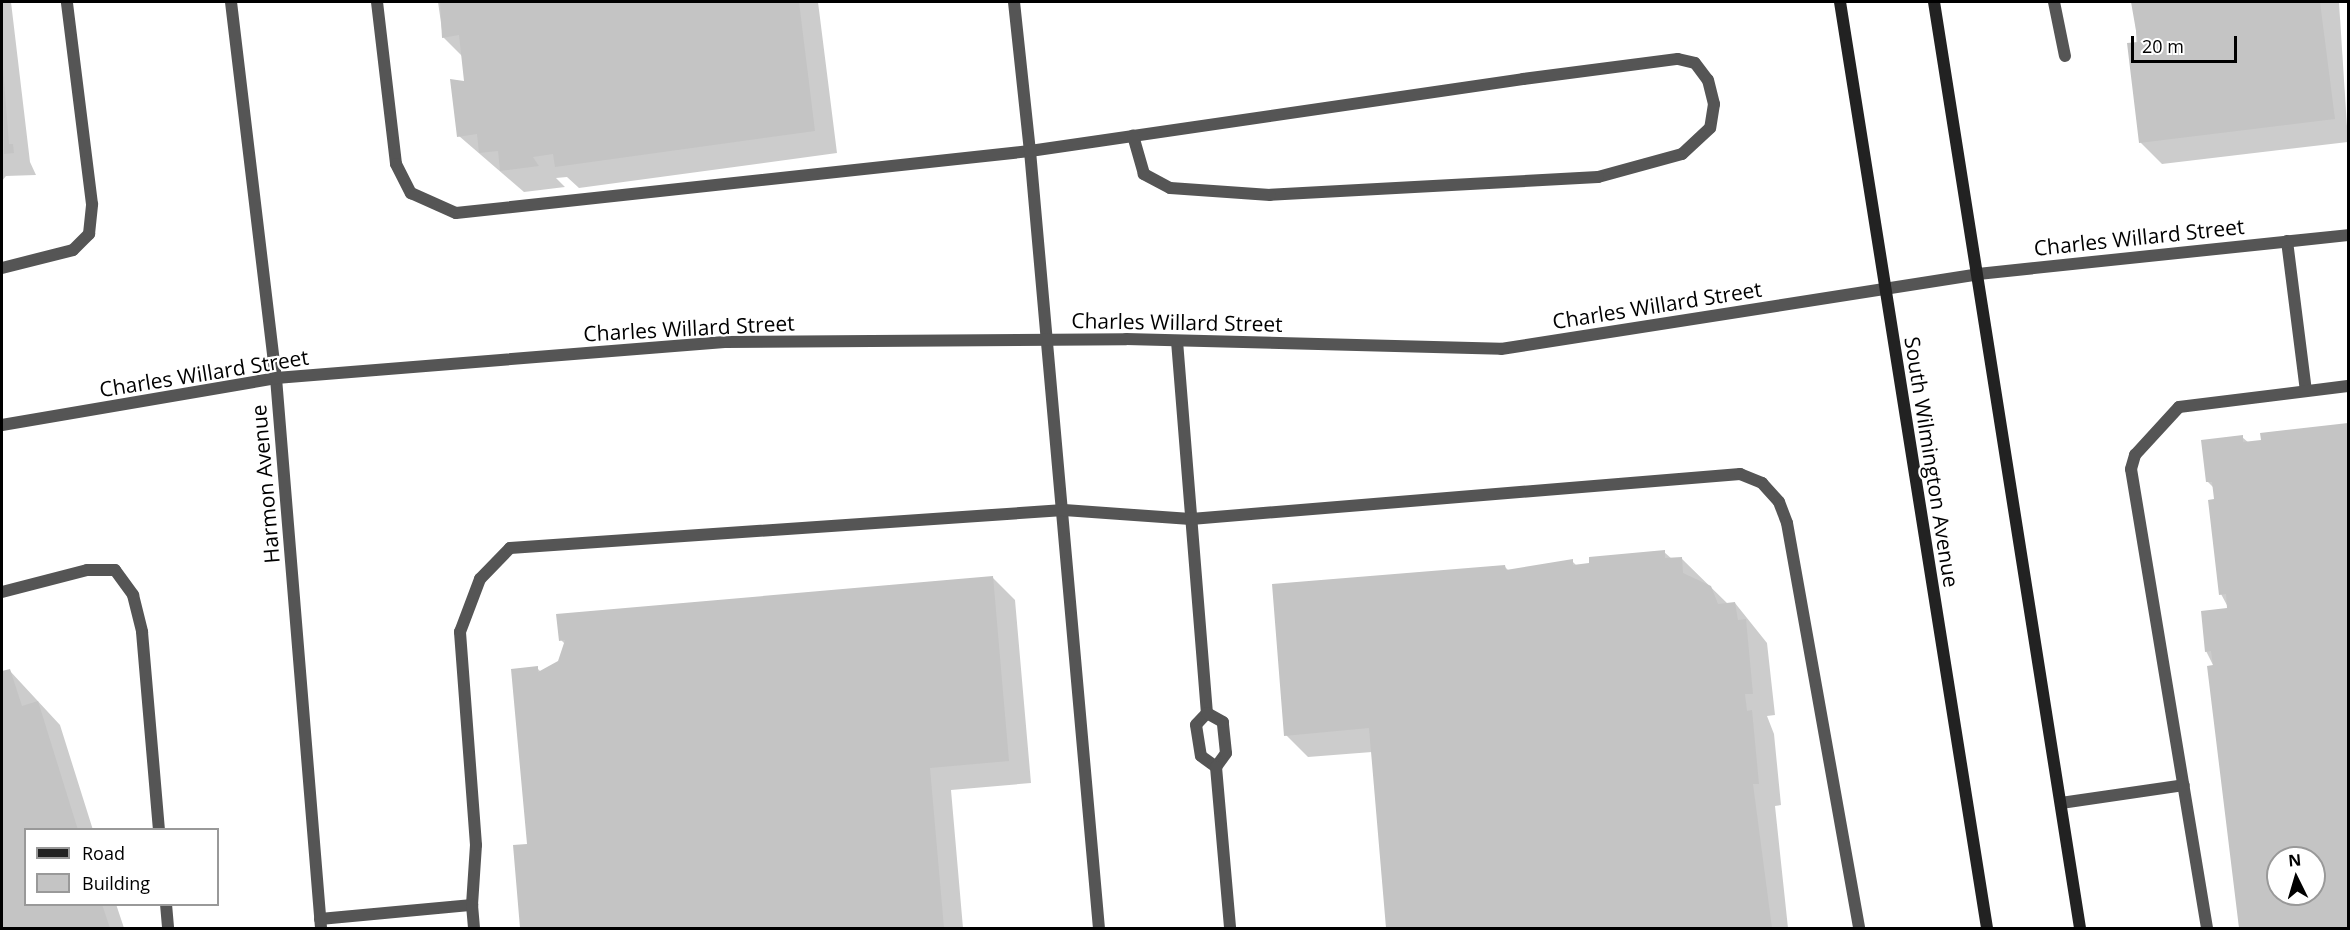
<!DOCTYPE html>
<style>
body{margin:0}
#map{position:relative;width:2350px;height:930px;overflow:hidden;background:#fff;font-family:"Open Sans",sans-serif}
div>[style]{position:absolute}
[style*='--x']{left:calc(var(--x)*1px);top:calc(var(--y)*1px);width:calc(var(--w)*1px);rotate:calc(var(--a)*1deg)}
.shadow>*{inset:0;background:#0003}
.building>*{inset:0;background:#c4c4c4}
.service>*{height:12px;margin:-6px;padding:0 6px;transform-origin:6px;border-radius:6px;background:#555}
.minor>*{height:12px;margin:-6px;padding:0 6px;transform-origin:6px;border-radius:6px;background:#555}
.secondary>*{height:12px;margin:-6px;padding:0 6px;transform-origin:6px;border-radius:6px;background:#222}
span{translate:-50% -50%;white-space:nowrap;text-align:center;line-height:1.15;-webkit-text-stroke:4.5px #fff;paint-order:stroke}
.street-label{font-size:21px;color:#000}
.frame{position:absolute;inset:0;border:3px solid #000;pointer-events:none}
.legend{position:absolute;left:24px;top:828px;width:195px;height:78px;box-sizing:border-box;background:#fff;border:2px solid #999;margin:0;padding:8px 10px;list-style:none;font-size:18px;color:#000}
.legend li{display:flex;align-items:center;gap:12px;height:30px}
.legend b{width:30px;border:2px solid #999}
.north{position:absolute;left:2266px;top:846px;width:60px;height:60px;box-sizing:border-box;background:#fff;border:2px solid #999;border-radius:50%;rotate:355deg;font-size:16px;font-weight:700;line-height:24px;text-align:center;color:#000}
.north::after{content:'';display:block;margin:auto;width:21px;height:27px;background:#000;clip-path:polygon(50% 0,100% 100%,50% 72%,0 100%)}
.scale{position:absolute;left:2131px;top:36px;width:106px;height:27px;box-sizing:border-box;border:3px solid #000;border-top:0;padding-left:8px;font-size:18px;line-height:21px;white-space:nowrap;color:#000;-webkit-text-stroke:4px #fff;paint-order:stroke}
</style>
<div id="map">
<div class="shadow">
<div style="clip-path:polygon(2px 2px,11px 2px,30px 162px,36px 175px,6px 176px,2px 181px)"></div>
<div style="clip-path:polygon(438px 2px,818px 2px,837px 153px,579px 188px,567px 177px,556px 178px,565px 187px,524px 192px,459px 136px,466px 83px,463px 57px,443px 37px)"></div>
<div style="clip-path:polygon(2135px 2px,2339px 2px,2348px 142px,2162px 164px,2140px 142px)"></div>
<div style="clip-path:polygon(evenodd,2348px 424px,2348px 928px,2240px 928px,2208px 667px,2214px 667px,2206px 651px,2229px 609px,2221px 594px,2214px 488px,2207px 481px,2242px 437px,2249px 443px,2263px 441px,2262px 434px,2348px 424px,2278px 858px,2314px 858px,2314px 894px,2278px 894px,2278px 858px)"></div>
<div style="clip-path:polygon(1664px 552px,1672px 559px,1681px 558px,1728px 604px,1735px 603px,1767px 643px,1775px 715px,1767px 716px,1774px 734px,1781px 805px,1775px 806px,1788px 928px,1387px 928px,1372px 752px,1308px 757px,1286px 735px,1504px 566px,1509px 571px,1572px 561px,1577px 566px)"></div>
<div style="clip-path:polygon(993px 578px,1015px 600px,1031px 783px,951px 790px,963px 928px,522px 928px,514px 847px,529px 845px,537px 668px,541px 672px,560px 662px,565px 644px,561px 640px)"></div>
<div style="clip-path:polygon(10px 671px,60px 725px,93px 830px,26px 830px,26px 904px,116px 904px,124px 928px,2px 928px,2px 673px)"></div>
</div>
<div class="building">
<div style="clip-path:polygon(440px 2px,799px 2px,815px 131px,555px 167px,553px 154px,533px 157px,539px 166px,500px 171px,498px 151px,479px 153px,477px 134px,457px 137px,450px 79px,464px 81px,459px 35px,442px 38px)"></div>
<div style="clip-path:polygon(2131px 2px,2320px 2px,2335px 119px,2139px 143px,2127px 43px,2138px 42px)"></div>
<div style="clip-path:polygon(3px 68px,9px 144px,13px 144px,14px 153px,4px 154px)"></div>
<div style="clip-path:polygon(evenodd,2348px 423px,2348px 928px,2239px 928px,2207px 666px,2213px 665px,2211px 651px,2205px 652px,2201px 611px,2227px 608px,2226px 594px,2219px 595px,2208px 500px,2214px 499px,2212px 482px,2206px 482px,2201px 440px,2243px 435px,2243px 442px,2261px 440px,2260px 433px,2348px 423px,2278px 858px,2314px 858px,2314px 894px,2278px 894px,2278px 858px)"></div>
<div style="clip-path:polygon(1665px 550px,1665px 558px,1682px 557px,1683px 573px,1711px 586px,1718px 604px,1735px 602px,1738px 620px,1746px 619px,1753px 694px,1745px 694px,1747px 711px,1752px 710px,1759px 784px,1753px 784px,1772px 928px,1386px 928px,1369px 728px,1284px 736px,1272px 584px,1505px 565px,1506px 570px,1573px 559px,1573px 565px,1589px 563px,1589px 557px)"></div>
<div style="clip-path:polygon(993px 576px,1009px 761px,930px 768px,944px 928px,520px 928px,513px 845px,527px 844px,511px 669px,538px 666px,538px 672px,558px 661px,565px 640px,559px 641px,556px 614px)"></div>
<div style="clip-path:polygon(10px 669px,22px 706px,38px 701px,78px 830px,26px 830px,26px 904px,102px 904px,110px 928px,2px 928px,2px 671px)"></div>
</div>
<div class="service">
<div style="--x:377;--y:2;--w:163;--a:83.3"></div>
<div style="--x:396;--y:164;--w:33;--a:63"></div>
<div style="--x:411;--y:193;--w:49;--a:24"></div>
<div style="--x:456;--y:213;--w:577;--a:-6.16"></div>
<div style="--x:1030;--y:151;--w:780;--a:84.93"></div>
<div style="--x:1014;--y:2;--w:150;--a:83.9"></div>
<div style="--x:1030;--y:151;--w:498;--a:-8.3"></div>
<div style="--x:1523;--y:79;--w:156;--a:-7.4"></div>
<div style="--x:1678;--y:59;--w:17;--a:13"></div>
<div style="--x:1695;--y:63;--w:21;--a:53"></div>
<div style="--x:1708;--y:80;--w:25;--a:76"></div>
<div style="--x:1714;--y:104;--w:24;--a:99"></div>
<div style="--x:1710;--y:128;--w:38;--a:137"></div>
<div style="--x:1682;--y:154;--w:87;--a:164.7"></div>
<div style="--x:1598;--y:177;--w:328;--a:176.9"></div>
<div style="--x:1270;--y:195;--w:100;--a:-176"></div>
<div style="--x:1170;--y:188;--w:30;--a:-152"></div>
<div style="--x:1144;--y:174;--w:40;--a:-106"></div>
<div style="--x:2054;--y:2;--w:55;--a:78.5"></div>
<div style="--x:2287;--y:241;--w:151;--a:82.8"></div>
<div style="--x:2;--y:268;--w:73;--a:-14.2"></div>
<div style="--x:73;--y:250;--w:23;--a:-45"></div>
<div style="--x:89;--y:234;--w:30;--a:-84"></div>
<div style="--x:92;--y:204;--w:204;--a:-97.1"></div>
<div style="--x:1177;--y:341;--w:373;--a:85.4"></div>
<div style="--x:1207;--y:713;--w:16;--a:133"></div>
<div style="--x:1196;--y:725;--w:31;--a:81"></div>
<div style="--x:1201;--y:756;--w:19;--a:36"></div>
<div style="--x:1216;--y:767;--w:17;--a:-54"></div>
<div style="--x:1226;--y:753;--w:31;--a:-96"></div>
<div style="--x:1223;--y:722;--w:18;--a:-151"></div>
<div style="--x:2;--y:592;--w:88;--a:-14.5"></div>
<div style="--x:87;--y:570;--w:28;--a:0"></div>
<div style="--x:115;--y:570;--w:31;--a:54"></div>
<div style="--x:133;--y:595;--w:38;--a:76"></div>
<div style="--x:142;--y:632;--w:199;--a:85.1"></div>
<div style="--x:1216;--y:767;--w:162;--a:85"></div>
<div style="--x:2061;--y:803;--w:124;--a:-8.3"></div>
<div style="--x:166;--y:904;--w:24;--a:85"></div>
<div style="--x:472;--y:905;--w:60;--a:-86.2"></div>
<div style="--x:476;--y:845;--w:214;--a:-94.3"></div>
<div style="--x:460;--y:632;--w:57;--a:-69.3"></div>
<div style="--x:480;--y:579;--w:43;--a:-45.9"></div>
<div style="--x:510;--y:548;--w:555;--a:-3.92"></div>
<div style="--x:1064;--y:510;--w:127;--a:4.1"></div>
<div style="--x:1191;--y:519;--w:551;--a:-4.69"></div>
<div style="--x:1740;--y:474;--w:24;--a:22"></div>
<div style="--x:1762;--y:483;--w:25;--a:48"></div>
<div style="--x:1779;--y:502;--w:22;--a:69"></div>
<div style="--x:1787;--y:523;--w:411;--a:79.9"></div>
<div style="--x:320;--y:919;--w:153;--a:-5.3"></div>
<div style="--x:472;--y:905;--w:23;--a:85"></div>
<div style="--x:2207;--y:928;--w:465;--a:-99.4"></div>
<div style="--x:2131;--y:469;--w:15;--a:-74"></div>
<div style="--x:2135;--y:455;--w:65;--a:-47.5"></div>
<div style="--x:2179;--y:407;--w:170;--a:-7.1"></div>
</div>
<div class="minor">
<div style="--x:231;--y:2;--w:379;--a:83.2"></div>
<div style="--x:276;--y:378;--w:552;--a:85.32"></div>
<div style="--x:2;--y:425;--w:278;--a:-9.7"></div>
<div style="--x:276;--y:378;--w:450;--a:-4.6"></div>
<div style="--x:725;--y:342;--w:401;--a:-0.4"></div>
<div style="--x:1126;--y:339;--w:375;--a:1.5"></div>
<div style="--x:1501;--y:349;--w:483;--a:-8.9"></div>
<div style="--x:1978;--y:274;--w:372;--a:-6"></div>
</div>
<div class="secondary">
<div style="--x:1840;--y:2;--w:938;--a:80.98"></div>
<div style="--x:1934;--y:2;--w:937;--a:81.04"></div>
</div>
<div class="street-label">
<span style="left:2139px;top:237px;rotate:-6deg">Charles Willard Street</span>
<span style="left:1657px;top:305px;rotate:-9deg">Charles Willard Street</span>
<span style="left:1177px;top:322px;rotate:1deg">Charles Willard Street</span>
<span style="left:689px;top:328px;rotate:-3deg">Charles Willard Street</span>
<span style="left:204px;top:373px;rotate:-9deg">Charles Willard Street</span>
<span style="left:1932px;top:462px;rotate:81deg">South Wilmington Avenue</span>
<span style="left:265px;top:484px;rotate:-95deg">Harmon Avenue</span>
</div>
<div class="frame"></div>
<ul class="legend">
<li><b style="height:8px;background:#222"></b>Road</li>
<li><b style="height:16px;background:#c4c4c4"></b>Building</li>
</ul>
<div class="north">N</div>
<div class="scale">20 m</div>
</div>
